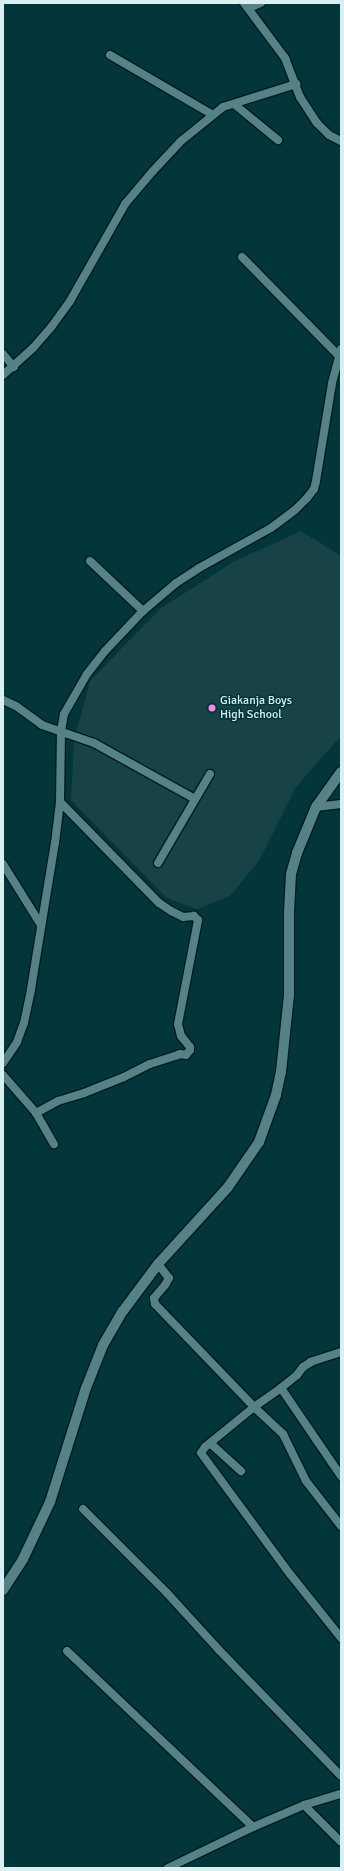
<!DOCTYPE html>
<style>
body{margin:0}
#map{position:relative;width:344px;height:1871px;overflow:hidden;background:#03363a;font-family:Signika,sans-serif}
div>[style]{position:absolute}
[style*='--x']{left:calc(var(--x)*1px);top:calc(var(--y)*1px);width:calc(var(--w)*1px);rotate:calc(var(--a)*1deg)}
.built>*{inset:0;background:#174346}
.roads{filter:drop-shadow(1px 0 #041b1d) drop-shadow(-1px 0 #041b1d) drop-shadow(0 1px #041b1d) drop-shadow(0 -1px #041b1d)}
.minor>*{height:8px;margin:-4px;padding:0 4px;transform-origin:4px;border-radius:4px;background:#548285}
.secondary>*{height:10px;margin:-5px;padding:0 5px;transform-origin:5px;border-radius:5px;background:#548285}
.dots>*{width:11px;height:11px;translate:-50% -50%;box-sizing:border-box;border:2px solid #03363a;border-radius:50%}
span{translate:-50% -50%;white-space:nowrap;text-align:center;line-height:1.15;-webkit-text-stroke:3px #03363a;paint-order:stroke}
.poi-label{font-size:12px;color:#d8f0f1}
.left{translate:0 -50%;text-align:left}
.frame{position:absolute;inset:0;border:4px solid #d8f0f1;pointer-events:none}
</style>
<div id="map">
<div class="built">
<div style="clip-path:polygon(301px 531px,341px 556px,341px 736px,296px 787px,259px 861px,230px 896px,197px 909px,167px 898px,71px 800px,74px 741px,90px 681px,160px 609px,233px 562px)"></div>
</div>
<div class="roads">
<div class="minor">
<div style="--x:244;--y:3;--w:69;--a:53.3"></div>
<div style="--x:285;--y:58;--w:42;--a:69"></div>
<div style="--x:300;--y:97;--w:31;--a:57"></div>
<div style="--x:317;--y:123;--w:17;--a:45"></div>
<div style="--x:329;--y:135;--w:13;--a:27"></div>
<div style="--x:249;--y:8;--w:13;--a:-23"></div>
<div style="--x:110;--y:55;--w:119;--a:30.2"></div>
<div style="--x:234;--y:104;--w:57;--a:39.3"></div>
<div style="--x:242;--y:257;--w:139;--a:45.6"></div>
<div style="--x:3;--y:354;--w:17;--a:50"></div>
<div style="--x:3;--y:375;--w:40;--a:-42"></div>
<div style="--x:33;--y:348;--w:29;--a:-49"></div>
<div style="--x:52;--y:326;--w:31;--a:-54"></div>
<div style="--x:70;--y:301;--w:112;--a:-60.4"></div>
<div style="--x:125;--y:204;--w:43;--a:-49.7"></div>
<div style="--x:153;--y:171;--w:41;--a:-47"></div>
<div style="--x:181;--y:141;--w:54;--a:-39"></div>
<div style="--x:223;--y:107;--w:77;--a:-17.5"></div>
<div style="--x:90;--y:561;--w:73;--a:43.3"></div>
<div style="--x:3;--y:700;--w:14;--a:25"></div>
<div style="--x:16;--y:706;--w:32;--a:36"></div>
<div style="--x:42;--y:725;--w:55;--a:19.1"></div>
<div style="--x:94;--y:743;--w:115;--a:29"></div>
<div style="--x:316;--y:807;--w:25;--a:-7"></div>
<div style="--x:158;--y:863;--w:103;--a:-59.7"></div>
<div style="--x:3;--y:864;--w:72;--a:58.1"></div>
<div style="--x:3;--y:1063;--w:25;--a:-56"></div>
<div style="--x:17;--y:1042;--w:20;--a:-70"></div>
<div style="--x:24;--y:1023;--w:35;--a:-78"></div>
<div style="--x:31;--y:989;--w:148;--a:-80.7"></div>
<div style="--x:55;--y:843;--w:41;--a:-83"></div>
<div style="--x:60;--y:802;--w:71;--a:-89.2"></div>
<div style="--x:61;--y:731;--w:17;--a:-80"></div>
<div style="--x:64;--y:714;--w:46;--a:-60.1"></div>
<div style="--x:87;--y:674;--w:29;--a:-52"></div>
<div style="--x:105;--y:651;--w:55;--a:-46.5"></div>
<div style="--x:143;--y:611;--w:43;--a:-40.3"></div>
<div style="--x:176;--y:583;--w:27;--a:-33"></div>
<div style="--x:199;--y:568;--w:82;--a:-29.1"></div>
<div style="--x:271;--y:528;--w:30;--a:-37"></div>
<div style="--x:295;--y:510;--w:17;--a:-45"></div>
<div style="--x:307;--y:498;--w:11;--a:-52"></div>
<div style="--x:314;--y:489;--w:8;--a:-76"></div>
<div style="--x:316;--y:481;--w:99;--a:-80.7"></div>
<div style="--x:332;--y:383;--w:35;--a:-75"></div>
<div style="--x:3;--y:1075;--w:50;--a:49"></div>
<div style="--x:36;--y:1113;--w:36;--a:60"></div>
<div style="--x:36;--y:1113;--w:25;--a:-29"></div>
<div style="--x:58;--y:1101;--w:27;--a:-17"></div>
<div style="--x:84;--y:1093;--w:43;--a:-21.8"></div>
<div style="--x:124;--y:1077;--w:29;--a:-27"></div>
<div style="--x:150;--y:1064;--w:32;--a:-18"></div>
<div style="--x:180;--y:1054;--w:6;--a:9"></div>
<div style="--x:186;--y:1055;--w:6;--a:-51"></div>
<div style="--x:190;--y:1050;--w:3;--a:-90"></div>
<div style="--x:190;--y:1047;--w:14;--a:-129"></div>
<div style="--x:181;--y:1036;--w:12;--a:-104"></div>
<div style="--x:178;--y:1024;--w:106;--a:-79.1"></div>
<div style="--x:198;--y:920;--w:6;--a:-135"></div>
<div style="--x:194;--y:916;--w:11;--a:175"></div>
<div style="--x:183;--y:917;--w:13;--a:-153"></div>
<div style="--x:171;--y:911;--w:14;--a:-146"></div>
<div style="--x:159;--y:903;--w:141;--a:-134.4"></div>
<div style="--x:158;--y:1264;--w:18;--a:52"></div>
<div style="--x:169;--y:1278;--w:8;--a:120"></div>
<div style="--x:165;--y:1285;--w:17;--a:130"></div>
<div style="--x:154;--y:1298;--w:6;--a:81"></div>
<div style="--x:155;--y:1304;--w:143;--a:46.1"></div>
<div style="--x:254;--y:1407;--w:40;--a:43"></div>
<div style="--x:283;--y:1434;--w:52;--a:63.9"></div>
<div style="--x:306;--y:1481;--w:57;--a:52.1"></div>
<div style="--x:341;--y:1352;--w:32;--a:162"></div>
<div style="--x:311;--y:1362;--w:9;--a:148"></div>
<div style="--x:303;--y:1367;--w:10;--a:127"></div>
<div style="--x:297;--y:1375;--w:21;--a:141"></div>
<div style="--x:281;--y:1388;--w:33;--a:145"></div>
<div style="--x:254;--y:1407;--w:63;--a:140.8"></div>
<div style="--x:205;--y:1447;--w:7;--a:124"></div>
<div style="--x:201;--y:1453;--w:150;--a:53.7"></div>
<div style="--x:290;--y:1574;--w:82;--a:51.4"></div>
<div style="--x:281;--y:1388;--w:107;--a:55.7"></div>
<div style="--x:210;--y:1443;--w:42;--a:42.1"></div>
<div style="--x:83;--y:1509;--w:119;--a:45"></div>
<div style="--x:167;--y:1593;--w:77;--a:47.6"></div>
<div style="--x:219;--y:1650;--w:175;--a:45.9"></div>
<div style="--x:67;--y:1651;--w:256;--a:43.4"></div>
<div style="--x:304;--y:1805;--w:52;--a:45"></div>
<div style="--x:168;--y:1868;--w:94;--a:-25.8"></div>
<div style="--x:253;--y:1827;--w:56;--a:-23.3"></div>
<div style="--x:304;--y:1805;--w:39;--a:-17"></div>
</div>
<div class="secondary">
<div style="--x:3;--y:1590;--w:37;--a:-57"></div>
<div style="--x:23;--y:1559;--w:63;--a:-64.7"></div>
<div style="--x:50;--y:1502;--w:120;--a:-72.5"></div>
<div style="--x:86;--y:1388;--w:46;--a:-68.4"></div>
<div style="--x:103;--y:1345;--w:39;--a:-60"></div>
<div style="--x:123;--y:1311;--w:59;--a:-53.3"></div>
<div style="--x:158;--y:1264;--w:104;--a:-47.7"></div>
<div style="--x:228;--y:1187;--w:55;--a:-55.4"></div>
<div style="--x:259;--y:1142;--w:50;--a:-70.1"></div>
<div style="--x:276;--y:1095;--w:24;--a:-78"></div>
<div style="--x:281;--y:1072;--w:78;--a:-84.1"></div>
<div style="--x:289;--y:994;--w:82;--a:-90"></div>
<div style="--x:289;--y:912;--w:38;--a:-87"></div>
<div style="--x:291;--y:874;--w:22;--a:-74"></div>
<div style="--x:297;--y:853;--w:50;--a:-67.6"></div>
<div style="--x:316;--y:807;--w:43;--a:-54.5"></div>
</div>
</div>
<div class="dots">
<div style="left:212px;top:708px;background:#f888ea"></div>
</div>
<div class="poi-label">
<span class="left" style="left:220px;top:708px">Giakanja Boys<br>High School</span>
</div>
<div class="frame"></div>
</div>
